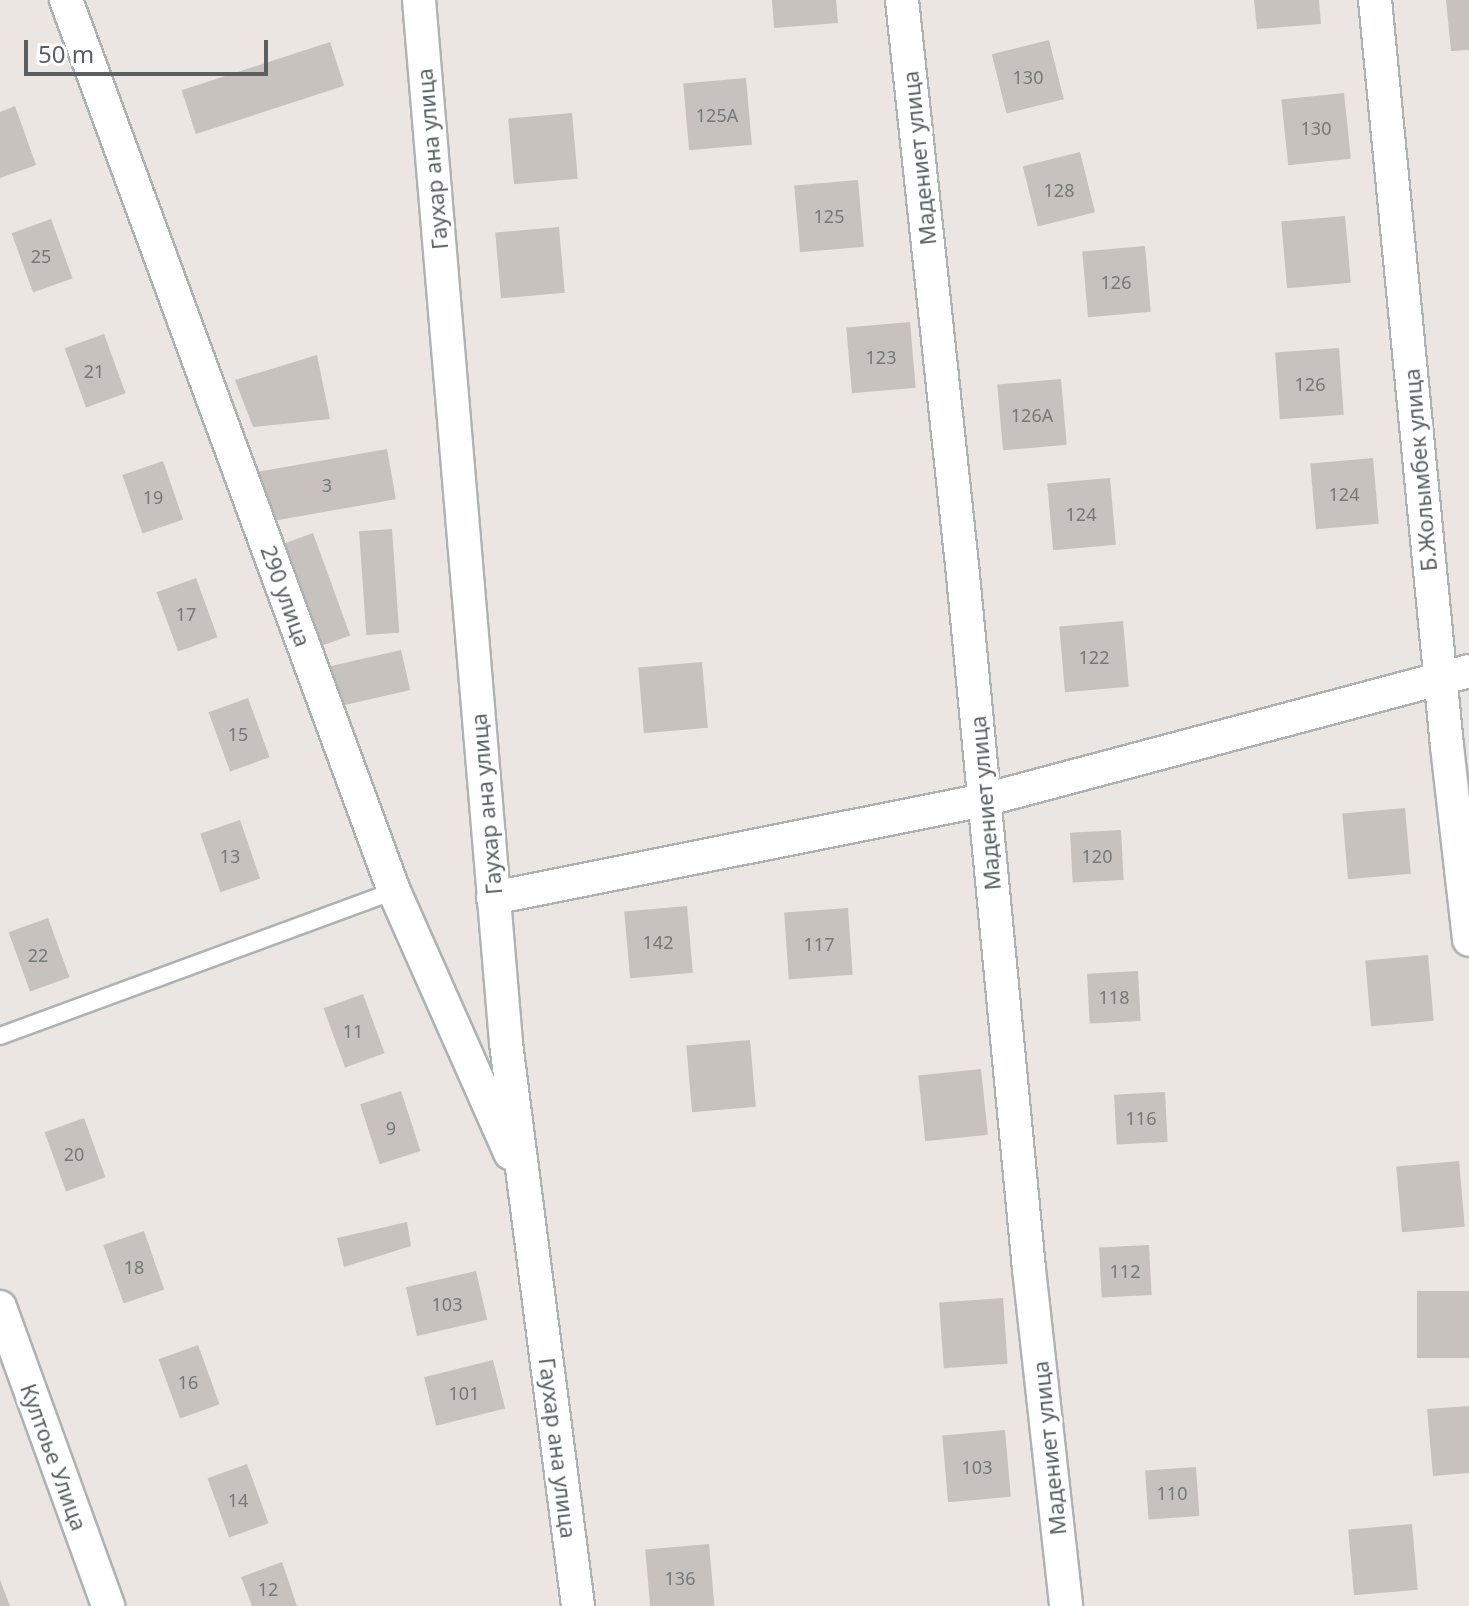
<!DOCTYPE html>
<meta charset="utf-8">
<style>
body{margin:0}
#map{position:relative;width:1469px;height:1606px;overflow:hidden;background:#ece6e2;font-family:"Noto Sans",sans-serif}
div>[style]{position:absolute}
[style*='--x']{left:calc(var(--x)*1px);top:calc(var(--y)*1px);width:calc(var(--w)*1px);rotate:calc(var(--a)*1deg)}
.building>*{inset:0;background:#c7c2be;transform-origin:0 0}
.roads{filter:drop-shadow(2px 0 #adb2b3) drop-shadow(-2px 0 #adb2b3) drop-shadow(0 2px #adb2b3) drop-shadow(0 -2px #adb2b3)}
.lane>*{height:16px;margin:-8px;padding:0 8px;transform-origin:8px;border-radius:8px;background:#fff}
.street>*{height:32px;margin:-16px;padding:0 16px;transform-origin:16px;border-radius:16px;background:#fff}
span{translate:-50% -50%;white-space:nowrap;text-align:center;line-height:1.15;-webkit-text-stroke:6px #fff;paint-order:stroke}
.number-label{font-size:18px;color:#757878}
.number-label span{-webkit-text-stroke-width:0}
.street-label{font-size:22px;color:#5a6061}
.scale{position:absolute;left:24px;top:40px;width:244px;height:36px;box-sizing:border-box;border:4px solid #5a6061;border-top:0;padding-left:10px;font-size:24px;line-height:28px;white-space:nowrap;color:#5a6061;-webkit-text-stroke:6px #fff;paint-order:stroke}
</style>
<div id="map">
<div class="building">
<div style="clip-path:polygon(772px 0,836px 0,838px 23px,774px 28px)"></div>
<div style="clip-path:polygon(1254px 0,1319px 0,1321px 24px,1257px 29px)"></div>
<div style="clip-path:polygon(1446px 0,1469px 0,1469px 50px,1451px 51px)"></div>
<div style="left:1049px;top:40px;width:61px;height:59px;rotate:76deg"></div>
<div style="left:330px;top:42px;width:46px;height:156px;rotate:72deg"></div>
<div style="left:746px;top:78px;width:67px;height:63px;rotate:85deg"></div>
<div style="left:1344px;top:93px;width:66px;height:63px;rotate:84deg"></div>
<div style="clip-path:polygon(15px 106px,36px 165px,0 178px,0 112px)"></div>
<div style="left:572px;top:113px;width:66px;height:64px;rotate:85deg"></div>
<div style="left:1080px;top:152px;width:62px;height:59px;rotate:76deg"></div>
<div style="left:858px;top:180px;width:67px;height:64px;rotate:85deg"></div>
<div style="left:1345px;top:216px;width:67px;height:64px;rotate:85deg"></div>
<div style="left:51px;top:219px;width:63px;height:42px;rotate:70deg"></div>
<div style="left:559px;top:227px;width:66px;height:64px;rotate:85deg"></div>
<div style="left:1145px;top:246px;width:66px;height:63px;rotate:85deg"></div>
<div style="left:910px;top:322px;width:66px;height:64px;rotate:85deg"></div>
<div style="left:104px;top:334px;width:63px;height:42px;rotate:70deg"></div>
<div style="left:1339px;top:348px;width:67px;height:64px;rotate:86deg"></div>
<div style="clip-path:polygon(317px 355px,330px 419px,253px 427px,235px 380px)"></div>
<div style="left:1061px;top:379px;width:66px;height:64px;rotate:85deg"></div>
<div style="left:387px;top:449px;width:51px;height:132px;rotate:80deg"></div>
<div style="left:1373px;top:458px;width:66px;height:63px;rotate:85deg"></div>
<div style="left:163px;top:461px;width:62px;height:43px;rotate:71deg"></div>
<div style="left:1110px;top:478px;width:67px;height:63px;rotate:85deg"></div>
<div style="left:392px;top:529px;width:104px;height:33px;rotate:86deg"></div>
<div style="left:313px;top:533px;width:109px;height:40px;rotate:70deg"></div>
<div style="left:196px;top:578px;width:63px;height:42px;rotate:70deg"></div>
<div style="left:1123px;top:621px;width:66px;height:64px;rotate:85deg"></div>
<div style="left:401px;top:650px;width:41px;height:77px;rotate:77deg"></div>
<div style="left:702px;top:662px;width:66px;height:64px;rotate:85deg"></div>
<div style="left:248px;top:698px;width:63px;height:42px;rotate:70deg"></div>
<div style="left:1405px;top:808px;width:66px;height:63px;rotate:85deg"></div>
<div style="left:240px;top:820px;width:62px;height:42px;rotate:71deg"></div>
<div style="left:1121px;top:830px;width:50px;height:51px;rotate:87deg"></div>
<div style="left:687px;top:906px;width:67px;height:63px;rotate:85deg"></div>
<div style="left:848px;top:908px;width:67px;height:64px;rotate:86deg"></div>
<div style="left:48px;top:918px;width:63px;height:42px;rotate:70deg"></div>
<div style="left:1428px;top:955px;width:66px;height:63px;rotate:85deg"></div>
<div style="left:1138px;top:971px;width:50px;height:51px;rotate:87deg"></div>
<div style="left:363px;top:994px;width:63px;height:42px;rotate:70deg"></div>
<div style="left:750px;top:1040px;width:67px;height:64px;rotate:85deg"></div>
<div style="left:981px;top:1069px;width:66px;height:63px;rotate:84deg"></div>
<div style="left:401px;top:1091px;width:63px;height:43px;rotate:72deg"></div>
<div style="left:1165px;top:1092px;width:50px;height:51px;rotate:87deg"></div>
<div style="left:84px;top:1118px;width:63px;height:42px;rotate:70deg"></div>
<div style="left:1459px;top:1161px;width:66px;height:63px;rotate:85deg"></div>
<div style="clip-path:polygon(407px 1222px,411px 1246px,344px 1267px,337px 1238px)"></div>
<div style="left:144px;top:1231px;width:62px;height:43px;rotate:71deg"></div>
<div style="left:1149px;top:1245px;width:50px;height:50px;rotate:87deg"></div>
<div style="left:476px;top:1271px;width:50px;height:72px;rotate:77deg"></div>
<div style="left:1469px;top:1291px;width:67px;height:52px;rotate:90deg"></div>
<div style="left:1003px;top:1298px;width:66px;height:64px;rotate:86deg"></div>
<div style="left:198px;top:1345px;width:63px;height:42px;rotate:70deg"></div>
<div style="left:493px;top:1360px;width:50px;height:71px;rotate:76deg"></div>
<div style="clip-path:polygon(1469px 1406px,1469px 1473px,1433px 1476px,1427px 1409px)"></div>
<div style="left:1005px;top:1430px;width:67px;height:63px;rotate:85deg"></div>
<div style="left:247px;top:1464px;width:63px;height:42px;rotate:70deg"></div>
<div style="left:1196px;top:1467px;width:49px;height:51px;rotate:86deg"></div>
<div style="left:1412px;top:1524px;width:66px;height:64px;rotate:85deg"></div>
<div style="left:709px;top:1544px;width:62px;height:64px;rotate:85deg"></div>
<div style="clip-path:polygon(282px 1562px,297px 1606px,252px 1606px,241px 1577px)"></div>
<div style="clip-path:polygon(0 1580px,10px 1606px,0 1606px)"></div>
</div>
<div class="roads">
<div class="lane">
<div style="--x:0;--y:1036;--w:420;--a:-20.2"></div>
</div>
<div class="street">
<div style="--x:66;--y:0;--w:949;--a:69.79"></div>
<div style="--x:394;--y:891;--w:287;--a:66.1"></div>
<div style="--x:419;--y:0;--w:1047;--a:85.23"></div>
<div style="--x:506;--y:1043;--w:568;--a:82.71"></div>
<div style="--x:902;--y:0;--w:578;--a:83.94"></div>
<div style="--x:963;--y:575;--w:697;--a:84.57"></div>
<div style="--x:1029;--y:1269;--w:339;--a:83.7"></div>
<div style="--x:1375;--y:0;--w:749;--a:84.49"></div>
<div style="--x:1447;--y:746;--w:195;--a:83.5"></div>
<div style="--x:493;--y:898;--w:501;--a:-11.29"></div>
<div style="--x:984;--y:800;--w:502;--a:-14.89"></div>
<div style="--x:0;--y:1307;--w:318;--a:70.1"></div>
</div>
</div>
<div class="number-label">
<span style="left:1028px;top:77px">130</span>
<span style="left:717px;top:115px">125А</span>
<span style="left:1316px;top:128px">130</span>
<span style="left:1059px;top:190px">128</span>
<span style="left:829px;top:216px">125</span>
<span style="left:41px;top:256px">25</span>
<span style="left:1116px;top:282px">126</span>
<span style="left:881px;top:357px">123</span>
<span style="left:94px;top:371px">21</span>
<span style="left:1310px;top:384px">126</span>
<span style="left:1032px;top:415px">126А</span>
<span style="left:327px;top:485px">3</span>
<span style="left:1344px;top:494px">124</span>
<span style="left:153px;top:497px">19</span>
<span style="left:1081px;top:514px">124</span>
<span style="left:186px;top:614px">17</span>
<span style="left:1094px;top:657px">122</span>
<span style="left:238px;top:734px">15</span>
<span style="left:230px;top:856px">13</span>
<span style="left:1097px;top:856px">120</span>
<span style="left:658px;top:942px">142</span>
<span style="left:819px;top:944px">117</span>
<span style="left:38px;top:955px">22</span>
<span style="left:1114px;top:997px">118</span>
<span style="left:353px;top:1031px">11</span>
<span style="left:1141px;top:1118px">116</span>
<span style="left:391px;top:1128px">9</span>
<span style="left:74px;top:1154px">20</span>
<span style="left:134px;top:1267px">18</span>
<span style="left:1125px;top:1271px">112</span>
<span style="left:447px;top:1304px">103</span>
<span style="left:188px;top:1382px">16</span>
<span style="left:464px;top:1393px">101</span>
<span style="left:977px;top:1467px">103</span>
<span style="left:1172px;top:1493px">110</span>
<span style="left:238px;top:1500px">14</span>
<span style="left:680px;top:1578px">136</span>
<span style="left:268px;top:1589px">12</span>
</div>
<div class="street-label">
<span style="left:919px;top:158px;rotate:-96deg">Мадениет улица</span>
<span style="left:432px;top:159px;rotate:-95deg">Гаухар ана улица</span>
<span style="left:1420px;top:470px;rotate:-95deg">Б.Жолымбек улица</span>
<span style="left:286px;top:596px;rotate:70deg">290 улица</span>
<span style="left:985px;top:803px;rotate:-95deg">Мадениет улица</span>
<span style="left:486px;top:804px;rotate:-95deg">Гаухар ана улица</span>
<span style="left:558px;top:1448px;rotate:83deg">Гаухар ана улица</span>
<span style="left:1049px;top:1448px;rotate:-96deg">Мадениет улица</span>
<span style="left:54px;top:1457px;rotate:70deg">Култоье Улица</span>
</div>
<div class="scale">50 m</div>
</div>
